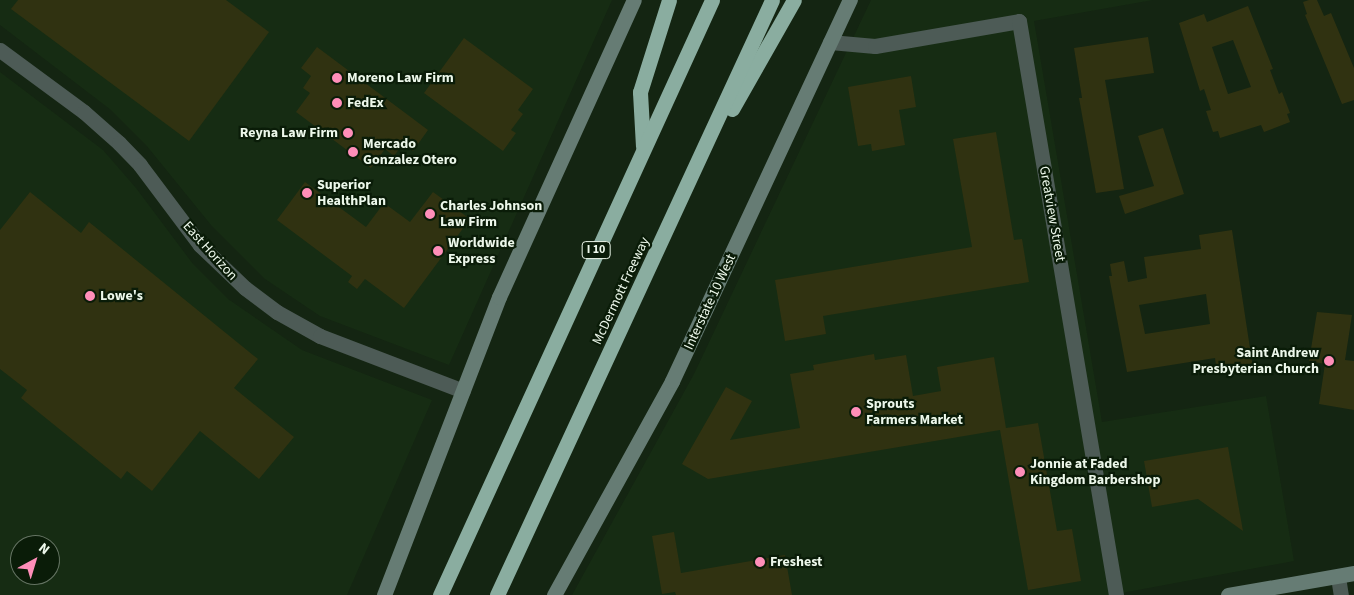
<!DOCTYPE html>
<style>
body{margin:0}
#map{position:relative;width:1354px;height:595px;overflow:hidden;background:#142512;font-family:"Source Sans 3",sans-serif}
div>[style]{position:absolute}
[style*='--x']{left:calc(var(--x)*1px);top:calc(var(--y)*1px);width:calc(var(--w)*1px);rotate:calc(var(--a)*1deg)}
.built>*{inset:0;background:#162c13}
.building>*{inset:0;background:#303211}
.street>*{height:15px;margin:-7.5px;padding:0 7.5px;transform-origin:7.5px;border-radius:7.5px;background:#4d5b56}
.secondary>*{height:15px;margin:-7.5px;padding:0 7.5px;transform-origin:7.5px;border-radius:7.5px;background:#667c74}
.highway>*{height:15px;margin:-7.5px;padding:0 7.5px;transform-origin:7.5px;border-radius:7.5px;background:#8aada0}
.dots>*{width:14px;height:14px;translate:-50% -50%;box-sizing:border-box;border:2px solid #0a1c08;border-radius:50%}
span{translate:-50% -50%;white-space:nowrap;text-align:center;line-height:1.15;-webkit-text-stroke:4.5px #0a1c08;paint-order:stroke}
.shield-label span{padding:1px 4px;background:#0a1c08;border:1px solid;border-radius:4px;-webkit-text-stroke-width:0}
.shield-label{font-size:12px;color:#edf8eb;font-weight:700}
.poi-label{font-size:14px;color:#edf8eb;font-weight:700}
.left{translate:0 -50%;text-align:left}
.right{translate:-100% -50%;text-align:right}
.street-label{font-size:14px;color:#edf8eb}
.north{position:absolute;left:10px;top:535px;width:50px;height:50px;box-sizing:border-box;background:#0a1c08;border:1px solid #657463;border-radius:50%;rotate:39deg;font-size:14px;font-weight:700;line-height:20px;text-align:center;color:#edf8eb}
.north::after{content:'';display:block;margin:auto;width:18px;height:22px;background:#ff8eb9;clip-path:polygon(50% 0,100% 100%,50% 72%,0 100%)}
</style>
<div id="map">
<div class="built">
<div style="clip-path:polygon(0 0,612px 0,449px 365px,320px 316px,265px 279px,211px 225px,146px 145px,111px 110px,0 25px)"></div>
<div style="clip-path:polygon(871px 0,1153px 0,1034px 21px,1102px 422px,1266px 396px,1294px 561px,1111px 595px,572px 595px,694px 374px)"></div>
<div style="clip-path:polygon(evenodd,0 72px,103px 150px,136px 188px,193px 264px,228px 299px,302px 350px,432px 400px,347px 595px,0 595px,0 72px,20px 545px,50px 545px,50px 575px,20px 575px,20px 545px)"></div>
</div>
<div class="building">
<div style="clip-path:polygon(18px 0,226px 0,269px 32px,189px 141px,11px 9px)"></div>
<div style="clip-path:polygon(1309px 0,1317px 0,1324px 16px,1331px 13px,1354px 68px,1354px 100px,1342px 104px,1305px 15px,1307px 14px,1303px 2px)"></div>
<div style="clip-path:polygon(evenodd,1248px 6px,1273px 69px,1270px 70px,1279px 94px,1282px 92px,1290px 113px,1287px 114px,1290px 122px,1264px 132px,1261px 125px,1220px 138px,1218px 131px,1213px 132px,1206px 111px,1211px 110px,1204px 89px,1200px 91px,1179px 23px,1204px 14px,1207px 22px,1248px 6px,1233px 40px,1251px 87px,1228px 94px,1212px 47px,1233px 40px)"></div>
<div style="clip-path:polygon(1148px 37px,1154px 73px,1105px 80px,1124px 189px,1096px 193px,1079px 98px,1082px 98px,1074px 48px)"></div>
<div style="clip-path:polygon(464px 38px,533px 89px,518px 110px,523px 114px,511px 130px,516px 133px,503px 151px,424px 93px)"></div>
<div style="clip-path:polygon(317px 47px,428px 130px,413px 151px,403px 144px,394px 156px,385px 149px,371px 168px,296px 112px,310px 93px,303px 88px,311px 76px,301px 68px)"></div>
<div style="clip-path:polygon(911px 76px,916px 107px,899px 110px,905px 145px,872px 151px,871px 144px,858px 146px,848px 87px)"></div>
<div style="clip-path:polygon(1163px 128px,1184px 194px,1125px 214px,1119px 196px,1154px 186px,1138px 136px)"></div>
<div style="clip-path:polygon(996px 132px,1014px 240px,1022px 239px,1029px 282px,823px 316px,826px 334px,785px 341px,775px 280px,972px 247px,953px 139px)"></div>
<div style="clip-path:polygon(305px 182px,366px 227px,384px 203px,410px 222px,433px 192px,470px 219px,404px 308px,365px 279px,357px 289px,348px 282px,352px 276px,277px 220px)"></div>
<div style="clip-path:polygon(30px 192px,81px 233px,89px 222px,258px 359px,234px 388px,294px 437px,259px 479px,200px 431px,152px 491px,127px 471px,121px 479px,21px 398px,27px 390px,0 369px,0 230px)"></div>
<div style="clip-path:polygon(evenodd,1232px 230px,1253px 368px,1217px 373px,1215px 358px,1127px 372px,1109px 276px,1112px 276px,1110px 264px,1124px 261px,1128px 282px,1147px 278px,1144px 257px,1201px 249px,1199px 235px,1232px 230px,1206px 294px,1210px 324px,1145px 334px,1139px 305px,1206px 294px)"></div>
<div style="clip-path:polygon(1317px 312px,1352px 315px,1345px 360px,1354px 361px,1354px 410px,1319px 404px,1325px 364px,1309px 361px)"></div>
<div style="clip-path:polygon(874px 354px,875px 360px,906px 355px,913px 396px,941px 391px,937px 367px,994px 357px,1006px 428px,1038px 423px,1057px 531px,1072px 529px,1081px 581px,1028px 590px,1000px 430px,708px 479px,682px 464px,726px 387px,752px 401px,730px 440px,800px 428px,790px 374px,814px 370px,813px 365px)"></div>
<div style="clip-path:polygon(1228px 447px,1243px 531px,1198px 499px,1152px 507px,1144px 461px)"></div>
<div style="clip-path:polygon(674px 532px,681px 573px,785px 555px,792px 595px,676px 595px,675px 592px,662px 594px,652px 536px)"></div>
</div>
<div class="street">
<div style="--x:830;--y:42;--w:45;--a:5.1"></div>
<div style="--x:875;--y:46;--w:146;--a:-9.8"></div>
<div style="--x:1019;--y:21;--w:582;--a:80.41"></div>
<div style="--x:0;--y:50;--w:104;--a:36.4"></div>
<div style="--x:84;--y:112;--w:47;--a:41.5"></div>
<div style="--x:119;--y:143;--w:30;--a:46"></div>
<div style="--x:140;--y:165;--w:100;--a:53.1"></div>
<div style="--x:200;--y:245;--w:62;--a:43.7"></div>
<div style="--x:245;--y:288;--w:40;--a:37"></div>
<div style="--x:277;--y:312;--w:49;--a:29.2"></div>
<div style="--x:320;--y:336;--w:153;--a:21"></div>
<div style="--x:1338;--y:577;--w:18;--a:81"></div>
</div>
<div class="secondary">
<div style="--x:384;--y:595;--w:319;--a:-68.9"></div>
<div style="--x:499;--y:297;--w:326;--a:-65.6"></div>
<div style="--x:554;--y:595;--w:244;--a:-61.1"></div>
<div style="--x:672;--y:381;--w:421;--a:-65"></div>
<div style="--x:1228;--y:595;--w:128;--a:-9.9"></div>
</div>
<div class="highway">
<div style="--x:732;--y:109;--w:125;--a:-60.4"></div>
<div style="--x:643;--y:146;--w:54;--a:-93.2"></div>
<div style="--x:640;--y:92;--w:96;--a:-72.5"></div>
<div style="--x:440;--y:595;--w:654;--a:-65.43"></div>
<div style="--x:497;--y:595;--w:655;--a:-65.19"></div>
</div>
<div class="dots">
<div style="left:337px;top:78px;background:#ff8eb9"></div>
<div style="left:337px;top:103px;background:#ff8eb9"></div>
<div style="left:348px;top:133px;background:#ff8eb9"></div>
<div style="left:353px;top:152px;background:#ff8eb9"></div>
<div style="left:307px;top:193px;background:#ff8eb9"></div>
<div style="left:430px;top:214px;background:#ff8eb9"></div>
<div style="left:438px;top:251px;background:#ff8eb9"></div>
<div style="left:90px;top:296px;background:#ff8eb9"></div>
<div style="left:1329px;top:361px;background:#ff8eb9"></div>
<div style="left:856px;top:412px;background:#ff8eb9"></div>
<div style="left:1020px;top:472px;background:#ff8eb9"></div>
<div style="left:760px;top:562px;background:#ff8eb9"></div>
</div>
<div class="shield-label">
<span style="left:596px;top:250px">I 10</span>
</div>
<div class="poi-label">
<span class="left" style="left:347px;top:78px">Moreno Law Firm</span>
<span class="left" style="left:347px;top:103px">FedEx</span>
<span class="right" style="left:338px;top:133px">Reyna Law Firm</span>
<span class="left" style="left:363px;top:152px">Mercado<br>Gonzalez Otero</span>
<span class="left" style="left:317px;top:193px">Superior<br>HealthPlan</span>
<span class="left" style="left:440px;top:214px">Charles Johnson<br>Law Firm</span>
<span class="left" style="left:448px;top:251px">Worldwide<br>Express</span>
<span class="left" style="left:100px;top:296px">Lowe's</span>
<span class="right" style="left:1319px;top:361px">Saint Andrew<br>Presbyterian Church</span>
<span class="left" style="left:866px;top:412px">Sprouts<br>Farmers Market</span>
<span class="left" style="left:1030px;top:472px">Jonnie at Faded<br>Kingdom Barbershop</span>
<span class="left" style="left:770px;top:562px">Freshest</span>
</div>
<div class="street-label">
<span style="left:1052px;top:214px;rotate:80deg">Greatview Street</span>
<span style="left:210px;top:251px;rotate:48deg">East Horizon</span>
<span style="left:621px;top:291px;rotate:-65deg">McDermott Freeway</span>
<span style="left:710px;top:302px;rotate:-65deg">Interstate 10 West</span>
</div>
<div class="north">N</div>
</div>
